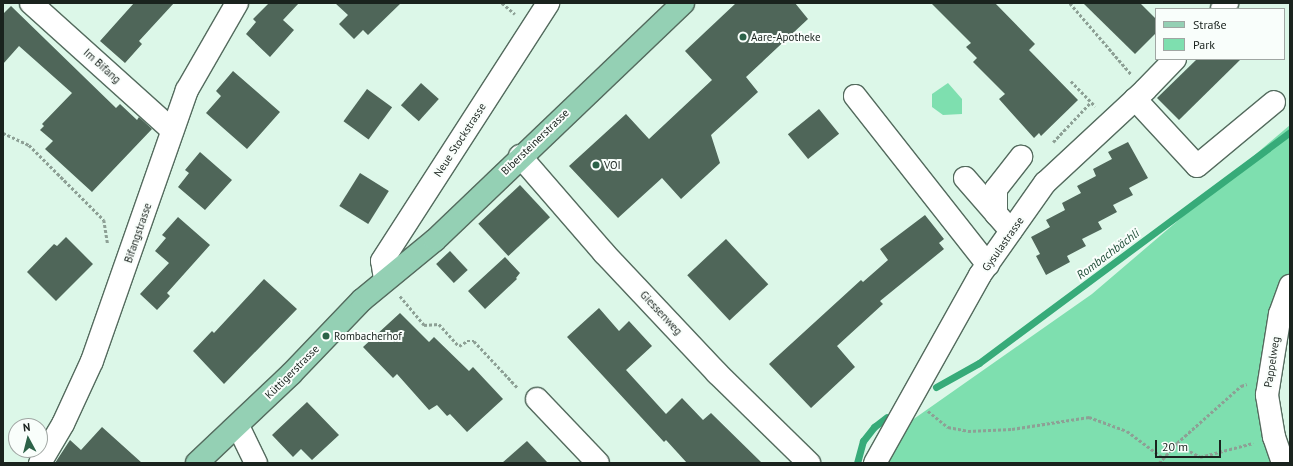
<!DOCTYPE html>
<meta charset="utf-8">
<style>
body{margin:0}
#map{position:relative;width:1293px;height:466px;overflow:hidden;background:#dcf7e8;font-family:"PT Sans",sans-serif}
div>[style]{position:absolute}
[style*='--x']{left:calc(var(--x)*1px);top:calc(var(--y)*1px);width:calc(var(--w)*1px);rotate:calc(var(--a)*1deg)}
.green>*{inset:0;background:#7edfaf}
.stream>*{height:7px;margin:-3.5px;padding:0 3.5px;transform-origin:3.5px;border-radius:3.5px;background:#37ab79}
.building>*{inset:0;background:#4f6659;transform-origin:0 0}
.path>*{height:2.5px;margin-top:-1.25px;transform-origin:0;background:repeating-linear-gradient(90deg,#8da095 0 3px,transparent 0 5px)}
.roads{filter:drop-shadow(1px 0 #546b5e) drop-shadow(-1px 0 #546b5e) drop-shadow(0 1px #546b5e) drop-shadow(0 -1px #546b5e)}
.minor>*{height:22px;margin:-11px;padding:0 11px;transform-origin:11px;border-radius:11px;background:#fff}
.major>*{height:22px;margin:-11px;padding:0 11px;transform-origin:11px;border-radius:11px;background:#94d0b4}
.dots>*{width:11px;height:11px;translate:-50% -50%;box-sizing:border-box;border:2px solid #f9fefb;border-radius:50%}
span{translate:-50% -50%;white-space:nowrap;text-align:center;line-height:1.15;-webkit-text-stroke:4px #f9fefb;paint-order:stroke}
.poi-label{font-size:11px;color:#1a231e}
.left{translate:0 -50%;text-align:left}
.street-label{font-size:11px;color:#1a231e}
.water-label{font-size:12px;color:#214f39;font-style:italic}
.frame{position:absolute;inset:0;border:4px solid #1a231e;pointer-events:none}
.legend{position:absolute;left:1155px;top:8px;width:130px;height:52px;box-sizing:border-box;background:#f9fefb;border:1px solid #a0a6a3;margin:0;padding:5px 7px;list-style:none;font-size:12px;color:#1a231e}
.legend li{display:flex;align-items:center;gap:8px;height:20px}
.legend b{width:20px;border:1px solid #a0a6a3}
.north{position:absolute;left:8px;top:418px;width:40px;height:40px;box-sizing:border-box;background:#f9fefb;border:1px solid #a0a6a3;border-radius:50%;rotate:353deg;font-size:11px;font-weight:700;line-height:16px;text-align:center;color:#1a231e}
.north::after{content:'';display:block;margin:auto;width:14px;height:18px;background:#2c6248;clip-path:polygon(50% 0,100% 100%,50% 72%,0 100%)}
.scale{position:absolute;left:1155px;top:440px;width:66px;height:18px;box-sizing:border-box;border:2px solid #1a231e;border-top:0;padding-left:5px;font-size:12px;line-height:14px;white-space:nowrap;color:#1a231e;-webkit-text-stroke:3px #f9fefb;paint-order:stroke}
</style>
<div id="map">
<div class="green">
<div style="clip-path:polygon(948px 83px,962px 99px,962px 114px,943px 115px,932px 107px,932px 94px)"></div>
<div style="clip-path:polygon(1290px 125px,1290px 286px,1270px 413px,1290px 448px,1290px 463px,875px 463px,888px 437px,1092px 294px)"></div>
</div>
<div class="stream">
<div style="--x:936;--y:387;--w:49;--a:-29.2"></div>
<div style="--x:979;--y:363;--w:387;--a:-36.6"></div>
<div style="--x:857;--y:463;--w:23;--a:-75"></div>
<div style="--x:863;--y:441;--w:18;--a:-52"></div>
<div style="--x:874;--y:427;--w:16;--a:-38"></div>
</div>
<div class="building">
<div style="clip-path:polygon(134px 3px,174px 3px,139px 41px,142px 44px,125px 63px,100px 41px)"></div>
<div style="clip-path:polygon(269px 3px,299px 3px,283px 20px,294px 30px,270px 57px,246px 34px,256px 22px,253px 19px)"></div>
<div style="clip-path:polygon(335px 3px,401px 3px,368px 35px,363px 30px,354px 39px,339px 24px,348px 15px)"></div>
<div style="clip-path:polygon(736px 3px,795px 3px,808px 19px,746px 77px,758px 92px,711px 135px,720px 163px,681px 199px,662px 178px,618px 218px,569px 166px,626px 114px,649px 139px,712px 80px,685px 51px)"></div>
<div style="clip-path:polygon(931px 3px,995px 3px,1035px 44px,1029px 50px,1078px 100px,1041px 136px,1039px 133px,1034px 138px,999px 99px,1005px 94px,973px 62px,977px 58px,966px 47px,971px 43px)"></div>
<div style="clip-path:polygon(1083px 3px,1140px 3px,1156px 19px,1156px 33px,1135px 54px)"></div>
<div style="clip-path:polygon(11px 6px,116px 108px,120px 104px,137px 120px,139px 117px,152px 129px,92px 192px,45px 149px,53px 141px,40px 130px,44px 126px,42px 124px,72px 93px,19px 46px,3px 64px,3px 14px)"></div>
<div style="clip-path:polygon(1197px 59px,1241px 59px,1179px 120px,1157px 98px)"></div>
<div style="clip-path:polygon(233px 71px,280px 112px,247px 149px,206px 113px,221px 96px,216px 91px)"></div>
<div style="left:421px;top:83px;width:24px;height:30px;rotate:42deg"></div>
<div style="left:367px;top:89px;width:31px;height:40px;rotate:36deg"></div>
<div style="left:819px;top:109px;width:32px;height:40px;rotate:51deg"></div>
<div style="clip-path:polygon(1128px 142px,1148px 178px,1129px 188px,1133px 195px,1113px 205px,1117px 212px,1098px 222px,1102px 229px,1082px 239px,1086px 246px,1067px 256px,1070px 262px,1046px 275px,1036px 256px,1040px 254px,1031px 237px,1050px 227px,1046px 220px,1065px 210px,1062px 203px,1081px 193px,1077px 186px,1096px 176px,1093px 169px,1112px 159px,1108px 152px)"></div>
<div style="clip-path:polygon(200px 152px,232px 180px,205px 210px,178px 187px,189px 173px,185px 170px)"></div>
<div style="left:360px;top:173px;width:34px;height:39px;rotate:32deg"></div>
<div style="left:520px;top:185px;width:44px;height:57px;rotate:47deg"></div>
<div style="clip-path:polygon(925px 215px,944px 239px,939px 243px,944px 249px,880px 301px,883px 304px,837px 346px,855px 367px,811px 408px,769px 364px,861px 280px,863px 282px,888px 260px,880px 249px)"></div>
<div style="clip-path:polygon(178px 217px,210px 245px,167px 293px,170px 296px,157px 310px,140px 294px,169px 263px,155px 251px,166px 238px,162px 235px)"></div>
<div style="clip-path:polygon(66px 237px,93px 264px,56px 301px,27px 272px,54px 244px,57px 246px)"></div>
<div style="left:726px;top:239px;width:62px;height:53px;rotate:47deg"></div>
<div style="left:450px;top:251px;width:26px;height:19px;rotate:47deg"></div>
<div style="clip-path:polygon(505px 257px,520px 273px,516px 278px,517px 279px,485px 309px,468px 291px)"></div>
<div style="clip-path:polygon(264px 279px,297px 309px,224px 384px,193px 351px,212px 331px,214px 333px)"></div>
<div style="clip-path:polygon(599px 308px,619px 331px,629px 321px,652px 346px,626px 370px,666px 414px,682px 398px,703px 420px,711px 413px,762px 463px,687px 463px,666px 440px,664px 442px,567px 337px)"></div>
<div style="clip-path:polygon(400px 313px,429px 342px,434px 337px,469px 371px,473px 367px,503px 399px,467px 432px,450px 414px,447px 416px,437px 405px,429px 410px,397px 374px,393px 378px,363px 347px)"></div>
<div style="clip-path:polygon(307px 402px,339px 435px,312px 460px,301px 449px,293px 457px,272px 435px)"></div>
<div style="clip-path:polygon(102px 427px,142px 463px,55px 463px,70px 440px,81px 450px)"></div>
<div style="clip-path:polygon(527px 441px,548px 463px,502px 463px)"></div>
</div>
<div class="path">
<div style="--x:502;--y:3;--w:17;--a:40"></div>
<div style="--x:1070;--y:3;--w:94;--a:49.3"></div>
<div style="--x:1071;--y:81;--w:35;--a:46"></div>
<div style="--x:3;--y:133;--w:29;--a:25"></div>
<div style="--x:29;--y:145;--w:106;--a:45"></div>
<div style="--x:104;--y:220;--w:24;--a:81"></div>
<div style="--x:1053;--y:142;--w:55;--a:-46.5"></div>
<div style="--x:400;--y:296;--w:38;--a:50"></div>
<div style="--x:424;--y:325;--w:15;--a:-4"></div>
<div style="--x:439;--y:324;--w:30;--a:48"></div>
<div style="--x:459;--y:346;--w:9;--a:-32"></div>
<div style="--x:467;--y:341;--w:7;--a:0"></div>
<div style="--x:474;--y:341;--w:64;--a:46.9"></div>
<div style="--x:928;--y:411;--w:26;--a:39"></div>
<div style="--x:948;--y:427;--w:20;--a:11"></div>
<div style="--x:968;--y:431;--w:44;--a:-2.6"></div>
<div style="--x:1012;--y:429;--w:78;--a:-8.9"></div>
<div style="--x:1089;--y:417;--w:40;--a:20.2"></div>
<div style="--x:1127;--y:431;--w:44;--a:36.6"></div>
<div style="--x:1177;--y:444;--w:26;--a:29"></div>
<div style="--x:1200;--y:457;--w:55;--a:-14.8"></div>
<div style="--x:1159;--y:463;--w:27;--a:-48"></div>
<div style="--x:1177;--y:443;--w:86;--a:-41.7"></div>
<div style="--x:1241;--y:386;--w:6;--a:-18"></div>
</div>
<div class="roads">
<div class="minor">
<div style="--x:31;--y:3;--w:190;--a:42"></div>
<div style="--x:1222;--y:9;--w:8;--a:-50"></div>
<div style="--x:855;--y:96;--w:215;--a:51.8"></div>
<div style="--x:1135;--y:99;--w:91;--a:47.2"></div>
<div style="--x:1197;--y:166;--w:100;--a:-39.7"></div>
<div style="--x:520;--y:156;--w:128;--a:49.1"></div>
<div style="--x:604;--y:253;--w:165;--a:46.7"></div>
<div style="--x:717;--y:373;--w:129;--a:44.4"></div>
<div style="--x:965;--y:178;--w:70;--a:49"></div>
<div style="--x:996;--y:214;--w:25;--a:-90"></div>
<div style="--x:996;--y:189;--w:41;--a:-52"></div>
<div style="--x:385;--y:279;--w:18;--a:-99"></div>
<div style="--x:382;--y:261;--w:307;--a:-57.2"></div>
<div style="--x:537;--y:399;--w:88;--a:46.4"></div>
<div style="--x:238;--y:426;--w:41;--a:64.1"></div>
<div style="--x:40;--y:463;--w:45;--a:-59.5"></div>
<div style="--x:63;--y:424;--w:69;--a:-65.3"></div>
<div style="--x:92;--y:361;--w:287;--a:-70.7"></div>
<div style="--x:187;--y:90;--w:100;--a:-60.1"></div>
<div style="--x:875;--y:463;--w:215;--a:-60.8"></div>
<div style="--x:980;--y:275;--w:113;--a:-54.8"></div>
<div style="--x:1045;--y:183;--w:137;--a:-42.9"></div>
<div style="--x:1145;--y:90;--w:43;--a:-45.9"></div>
<div style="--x:1283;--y:463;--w:28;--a:-109"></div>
<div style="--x:1274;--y:437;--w:43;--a:-99.5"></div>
<div style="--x:1267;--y:395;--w:82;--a:-80.9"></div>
<div style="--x:1280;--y:314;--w:30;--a:-70"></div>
</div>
<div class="major">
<div style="--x:197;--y:463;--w:129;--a:-43.4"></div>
<div style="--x:291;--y:374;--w:103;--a:-46.2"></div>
<div style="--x:362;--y:300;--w:94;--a:-39.4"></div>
<div style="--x:435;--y:240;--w:343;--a:-43.7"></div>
</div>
</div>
<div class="dots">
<div style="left:743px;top:37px;background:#2c6248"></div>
<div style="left:596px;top:165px;background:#2c6248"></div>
<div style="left:326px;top:336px;background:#2c6248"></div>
</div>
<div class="poi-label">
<span class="left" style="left:751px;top:37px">Aare-Apotheke</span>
<span class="left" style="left:604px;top:165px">VOI</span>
<span class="left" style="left:334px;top:336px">Rombacherhof</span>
</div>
<div class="street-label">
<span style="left:102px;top:66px;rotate:42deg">Im Bifang</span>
<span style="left:460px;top:140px;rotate:-57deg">Neue Stockstrasse</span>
<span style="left:535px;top:142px;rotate:-44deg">Bibersteinerstrasse</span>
<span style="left:138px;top:233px;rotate:-71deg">Bifangstrasse</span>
<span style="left:1003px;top:244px;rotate:-55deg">Gysulastrasse</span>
<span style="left:661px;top:313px;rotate:47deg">Giessenweg</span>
<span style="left:1272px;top:362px;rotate:-81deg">Pappelweg</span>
<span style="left:292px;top:372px;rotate:-45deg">Küttigerstrasse</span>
</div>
<div class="water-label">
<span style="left:1108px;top:254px;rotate:-37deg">Rombachbächli</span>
</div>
<div class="frame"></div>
<ul class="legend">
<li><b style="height:5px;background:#94d0b4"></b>Straße</li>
<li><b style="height:11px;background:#7edfaf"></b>Park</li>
</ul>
<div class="north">N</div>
<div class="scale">20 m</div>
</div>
